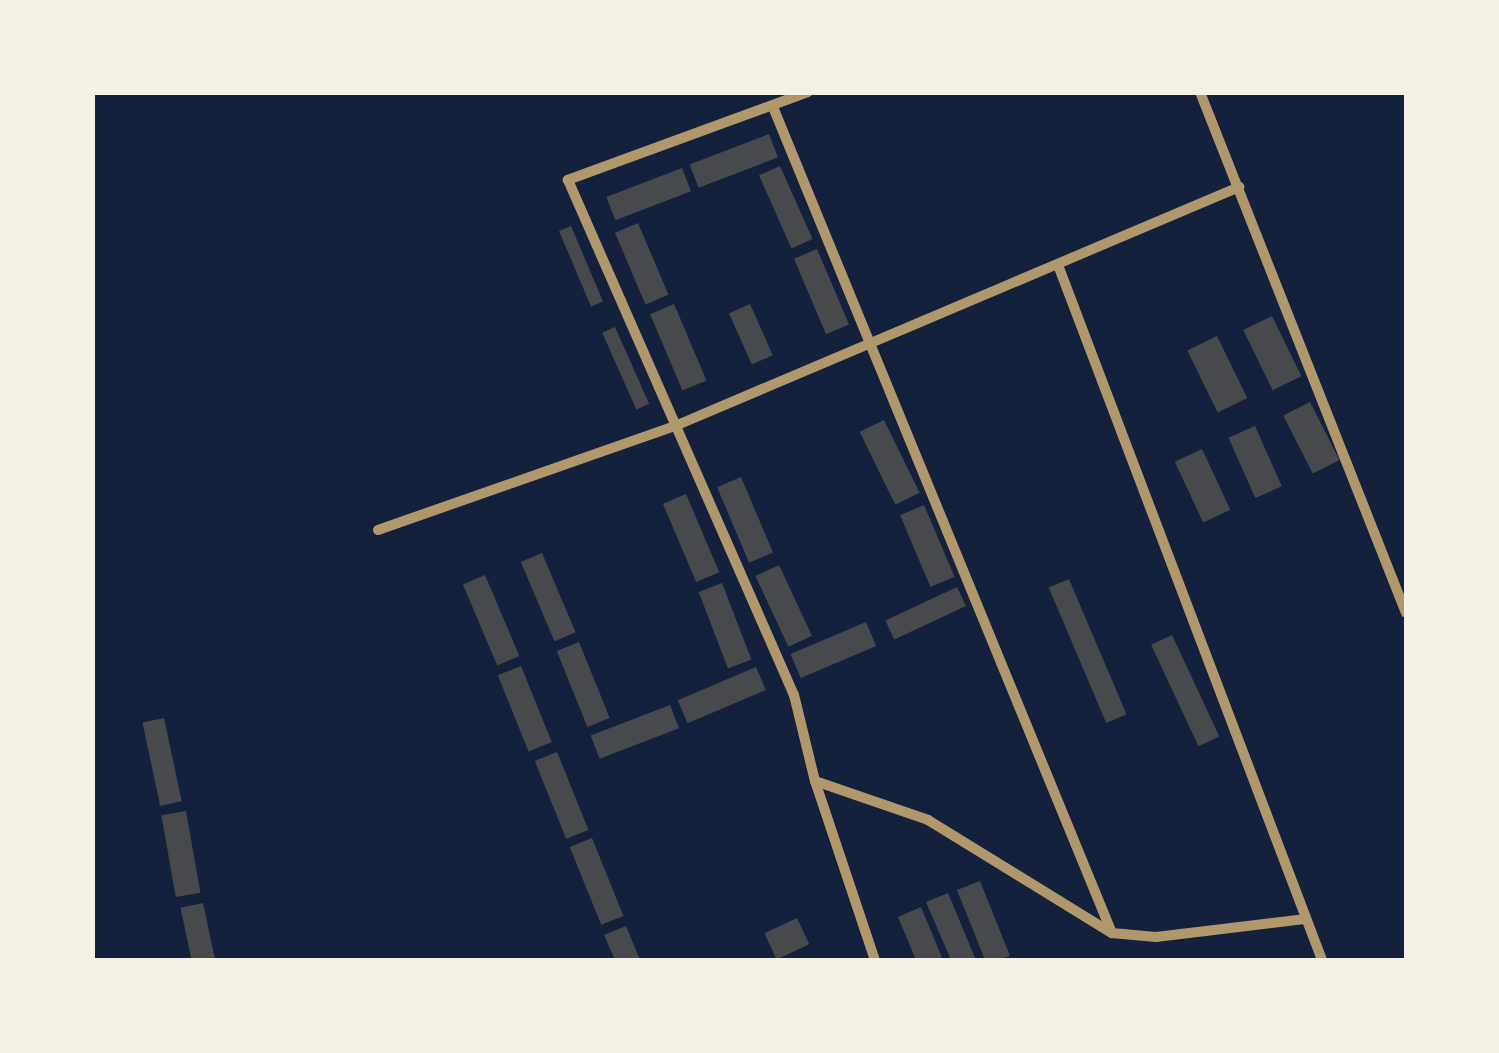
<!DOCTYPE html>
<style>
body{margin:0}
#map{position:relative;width:1499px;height:1053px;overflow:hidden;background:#14213d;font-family:Overpass,sans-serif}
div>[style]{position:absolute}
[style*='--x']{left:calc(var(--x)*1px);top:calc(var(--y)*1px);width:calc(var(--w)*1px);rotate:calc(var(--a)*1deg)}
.building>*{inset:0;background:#48494c;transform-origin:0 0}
.minor>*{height:10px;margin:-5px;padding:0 5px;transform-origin:5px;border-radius:5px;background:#b1986c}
span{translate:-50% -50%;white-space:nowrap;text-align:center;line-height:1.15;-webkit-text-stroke:10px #f6f1e7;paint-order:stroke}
.frame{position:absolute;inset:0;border:95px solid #f6f1e7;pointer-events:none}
</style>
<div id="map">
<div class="building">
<div style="left:769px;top:134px;width:25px;height:85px;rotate:69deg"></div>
<div style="left:780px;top:166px;width:80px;height:23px;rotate:66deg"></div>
<div style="left:682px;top:168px;width:25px;height:81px;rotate:69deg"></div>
<div style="left:638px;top:223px;width:78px;height:25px;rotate:67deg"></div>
<div style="left:571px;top:226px;width:82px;height:13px;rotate:67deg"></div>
<div style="left:817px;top:249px;width:82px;height:25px;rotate:67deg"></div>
<div style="left:674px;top:304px;width:83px;height:26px;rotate:67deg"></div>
<div style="left:750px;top:304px;width:56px;height:23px;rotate:66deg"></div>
<div style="left:1272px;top:316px;width:67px;height:32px;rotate:64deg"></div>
<div style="left:615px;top:327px;width:84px;height:14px;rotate:66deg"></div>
<div style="left:1217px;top:336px;width:69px;height:33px;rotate:64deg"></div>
<div style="left:1310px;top:402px;width:65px;height:30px;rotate:63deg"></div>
<div style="left:884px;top:420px;width:81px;height:27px;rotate:64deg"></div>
<div style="left:1255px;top:426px;width:66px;height:29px;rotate:66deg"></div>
<div style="left:1202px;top:449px;width:67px;height:30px;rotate:65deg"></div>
<div style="left:741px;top:477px;width:82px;height:26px;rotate:67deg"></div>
<div style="left:686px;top:494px;width:85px;height:25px;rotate:67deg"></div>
<div style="left:924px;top:505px;width:78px;height:26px;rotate:67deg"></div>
<div style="left:542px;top:553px;width:86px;height:23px;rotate:67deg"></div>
<div style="left:779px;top:565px;width:78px;height:26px;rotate:65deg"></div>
<div style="left:485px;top:575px;width:88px;height:24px;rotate:67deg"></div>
<div style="left:1069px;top:579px;width:147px;height:22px;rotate:67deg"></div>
<div style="left:722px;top:583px;width:82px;height:25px;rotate:69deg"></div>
<div style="left:957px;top:587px;width:21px;height:79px;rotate:65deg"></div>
<div style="left:866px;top:622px;width:26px;height:82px;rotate:67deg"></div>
<div style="left:1172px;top:635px;width:112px;height:23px;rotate:65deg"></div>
<div style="left:579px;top:642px;width:82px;height:24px;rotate:68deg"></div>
<div style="left:521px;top:666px;width:82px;height:25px;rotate:68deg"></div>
<div style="left:756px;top:667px;width:25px;height:85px;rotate:67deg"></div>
<div style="left:670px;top:705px;width:25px;height:85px;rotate:69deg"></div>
<div style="left:164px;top:718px;width:85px;height:22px;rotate:78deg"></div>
<div style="left:557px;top:752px;width:84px;height:24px;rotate:68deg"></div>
<div style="left:186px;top:811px;width:83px;height:25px;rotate:80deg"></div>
<div style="left:592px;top:838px;width:84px;height:24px;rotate:68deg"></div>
<div style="clip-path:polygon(980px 881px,1010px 956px,999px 960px,985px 960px,957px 890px)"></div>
<div style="clip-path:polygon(948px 893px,976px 960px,951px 960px,926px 902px)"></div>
<div style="left:203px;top:903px;width:58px;height:23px;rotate:78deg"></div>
<div style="clip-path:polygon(921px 907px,943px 960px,916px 960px,898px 917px)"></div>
<div style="left:797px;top:918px;width:29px;height:36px;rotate:65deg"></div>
<div style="clip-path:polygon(626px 926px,640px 960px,615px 960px,604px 935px)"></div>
</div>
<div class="minor">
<div style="--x:808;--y:92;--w:256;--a:159.9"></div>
<div style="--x:568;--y:180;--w:562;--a:66.31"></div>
<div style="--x:794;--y:695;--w:89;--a:76.3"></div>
<div style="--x:815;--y:781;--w:120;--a:19"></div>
<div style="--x:928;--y:820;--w:216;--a:31.6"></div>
<div style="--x:1200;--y:92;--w:560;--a:68.43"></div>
<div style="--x:773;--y:107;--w:893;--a:67.69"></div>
<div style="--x:1112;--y:933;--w:44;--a:5.2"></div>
<div style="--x:1156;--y:937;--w:149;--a:-6.9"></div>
<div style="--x:1058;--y:265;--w:743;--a:69.2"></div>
<div style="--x:378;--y:530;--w:315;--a:-19.3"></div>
<div style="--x:675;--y:426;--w:613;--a:-22.97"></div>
<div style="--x:815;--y:781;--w:189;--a:71.5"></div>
</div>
<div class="frame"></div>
</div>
